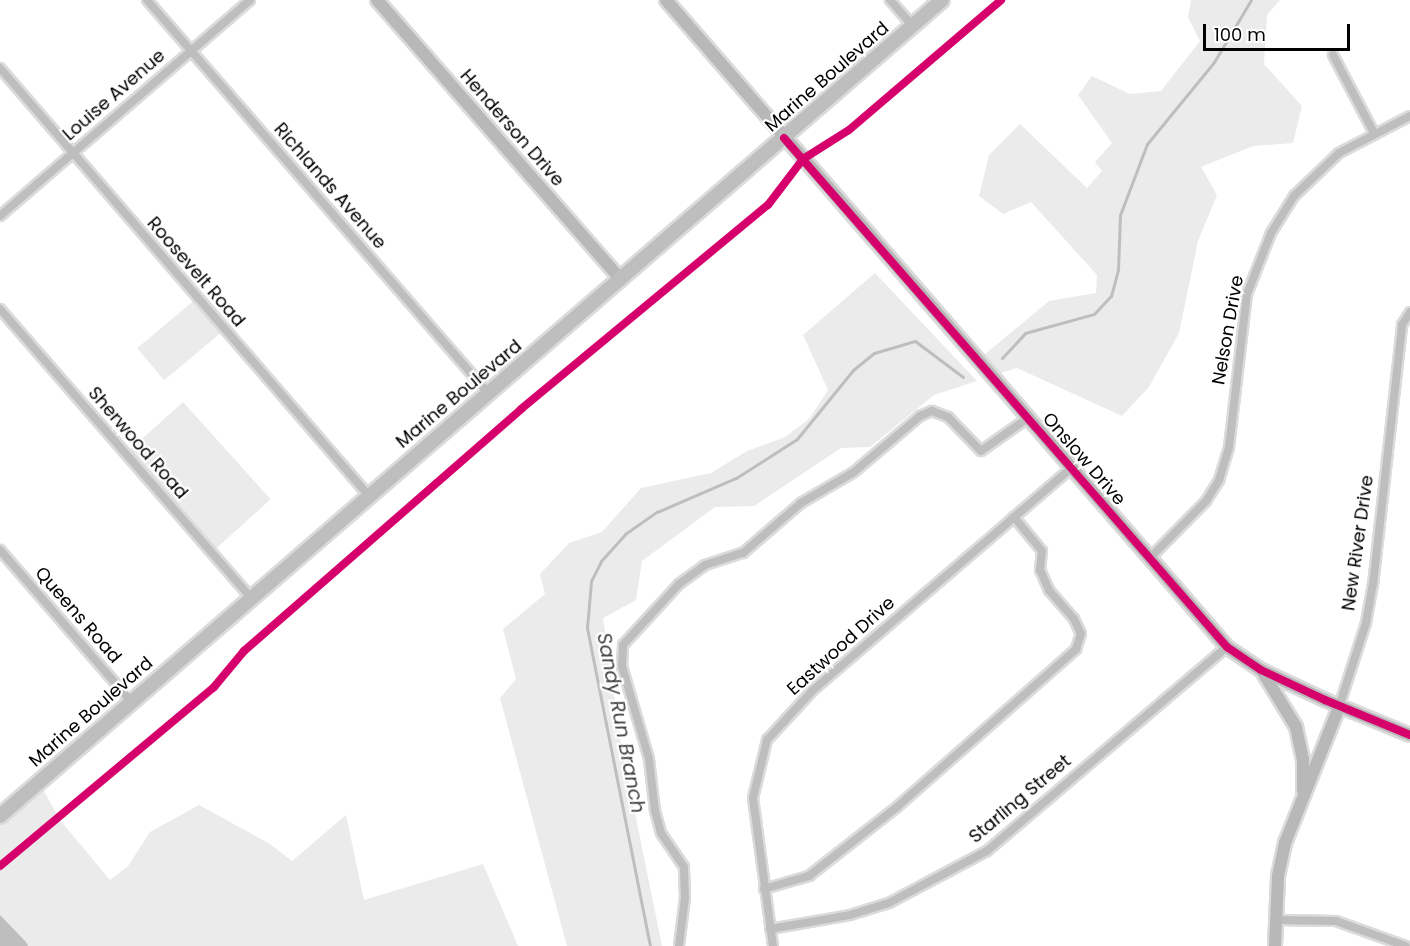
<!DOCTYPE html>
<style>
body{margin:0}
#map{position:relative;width:1410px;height:946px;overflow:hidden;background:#fff;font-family:Poppins,sans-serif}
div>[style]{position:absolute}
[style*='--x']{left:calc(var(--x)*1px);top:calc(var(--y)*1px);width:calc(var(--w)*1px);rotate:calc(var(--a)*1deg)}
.green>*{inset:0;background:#ebebeb;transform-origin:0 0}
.water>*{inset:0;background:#bebebe}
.stream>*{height:3px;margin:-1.5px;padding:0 1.5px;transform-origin:1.5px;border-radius:1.5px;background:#bebebe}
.roads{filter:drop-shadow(2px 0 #dbdbdb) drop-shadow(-2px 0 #dbdbdb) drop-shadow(0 2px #dbdbdb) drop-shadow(0 -2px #dbdbdb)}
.street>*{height:8px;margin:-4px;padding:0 4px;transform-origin:4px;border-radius:4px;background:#bebebe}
.secondary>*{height:12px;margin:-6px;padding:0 6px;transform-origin:6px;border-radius:6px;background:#b8b8b8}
.primary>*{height:14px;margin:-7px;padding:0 7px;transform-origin:7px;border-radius:7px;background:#bebebe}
.cycleway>*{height:8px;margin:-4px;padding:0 4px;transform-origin:4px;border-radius:4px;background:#d6006c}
span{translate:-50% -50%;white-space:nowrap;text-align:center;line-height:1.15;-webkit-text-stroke:4.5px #fff;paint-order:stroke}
.street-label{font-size:18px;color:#000}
.water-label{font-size:20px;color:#434343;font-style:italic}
.scale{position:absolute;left:1203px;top:24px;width:147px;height:27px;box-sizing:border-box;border:3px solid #000;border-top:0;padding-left:8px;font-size:18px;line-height:21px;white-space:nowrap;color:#000;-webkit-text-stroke:4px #fff;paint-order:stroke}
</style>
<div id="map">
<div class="green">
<div style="clip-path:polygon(1191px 0,1280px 0,1267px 15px,1264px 64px,1302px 106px,1293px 143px,1253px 146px,1201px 167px,1217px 195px,1198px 241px,1179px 333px,1149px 387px,1122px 416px,1017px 368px,992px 376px,978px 360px,1049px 301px,1096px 293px,1097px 275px,1031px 202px,1003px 214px,979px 196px,989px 155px,1020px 124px,1087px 188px,1102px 171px,1095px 162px,1112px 143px,1078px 95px,1092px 76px,1130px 94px,1161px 91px,1200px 41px,1188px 17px)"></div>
<div style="clip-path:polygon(875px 273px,977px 381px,934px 395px,870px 447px,841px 448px,754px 506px,715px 507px,642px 561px,636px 600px,603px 618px,621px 744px,662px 946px,567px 946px,500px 698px,516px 679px,503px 629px,545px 594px,540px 574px,569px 543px,602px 532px,641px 488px,711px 473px,747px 451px,785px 437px,809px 419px,828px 390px,803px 335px)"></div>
<div style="left:197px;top:298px;width:42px;height:78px;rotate:50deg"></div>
<div style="left:183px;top:402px;width:131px;height:77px;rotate:48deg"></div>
<div style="clip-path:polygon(39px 782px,60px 820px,110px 880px,128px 866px,150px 832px,199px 805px,270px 844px,292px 861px,346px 815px,364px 900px,483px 864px,518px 946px,28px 946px,0 915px,0 816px)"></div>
</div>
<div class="water">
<div style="clip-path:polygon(0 915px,26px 942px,28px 946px,0 946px)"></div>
</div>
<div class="stream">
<div style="--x:1002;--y:358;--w:34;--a:-47"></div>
<div style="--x:1025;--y:333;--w:72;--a:-15.4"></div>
<div style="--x:1094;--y:314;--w:25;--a:-47"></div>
<div style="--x:1111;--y:296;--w:27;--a:-75"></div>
<div style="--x:1118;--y:270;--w:55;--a:-87.9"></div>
<div style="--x:1120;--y:215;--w:76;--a:-69.2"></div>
<div style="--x:1147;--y:144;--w:106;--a:-50.7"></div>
<div style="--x:1214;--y:62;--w:72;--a:-59.2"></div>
<div style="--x:650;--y:946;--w:324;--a:-101.2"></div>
<div style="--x:587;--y:628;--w:47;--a:-85.1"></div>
<div style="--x:591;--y:581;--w:22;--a:-63"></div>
<div style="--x:601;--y:561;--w:36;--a:-48"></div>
<div style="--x:625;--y:534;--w:39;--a:-35"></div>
<div style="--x:657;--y:512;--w:86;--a:-23.3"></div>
<div style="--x:736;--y:478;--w:72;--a:-32.6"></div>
<div style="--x:797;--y:439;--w:89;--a:-50.9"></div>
<div style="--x:853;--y:370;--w:27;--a:-39"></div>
<div style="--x:874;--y:353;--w:43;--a:-16.3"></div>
<div style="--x:915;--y:341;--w:60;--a:36.9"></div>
</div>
<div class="roads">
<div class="street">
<div style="--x:147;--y:0;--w:520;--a:49.05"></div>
<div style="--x:890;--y:0;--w:35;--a:49"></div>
<div style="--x:1333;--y:55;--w:88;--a:62.3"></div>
<div style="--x:0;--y:68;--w:564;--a:49.24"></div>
<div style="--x:0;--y:216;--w:330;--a:-40.8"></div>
<div style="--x:0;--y:309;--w:383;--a:49"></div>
<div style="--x:0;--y:550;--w:200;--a:49.1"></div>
<div style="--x:1150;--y:558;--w:80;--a:-45.5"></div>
<div style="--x:1206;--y:501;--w:25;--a:-58"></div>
<div style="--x:1219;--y:480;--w:34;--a:-73"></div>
<div style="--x:1229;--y:447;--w:154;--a:-83.3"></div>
<div style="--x:1247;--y:294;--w:66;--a:-68.5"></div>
<div style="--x:1271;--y:233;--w:44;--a:-58.1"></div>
<div style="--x:1294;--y:196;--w:62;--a:-43.7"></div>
<div style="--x:1339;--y:153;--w:80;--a:-27.5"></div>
<div style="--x:1339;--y:707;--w:88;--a:-72.2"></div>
<div style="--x:1366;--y:623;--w:39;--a:-80"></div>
<div style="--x:1373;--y:585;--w:262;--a:-83.6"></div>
<div style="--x:1402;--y:325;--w:15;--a:-58"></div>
<div style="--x:764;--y:889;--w:47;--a:-16.1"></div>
<div style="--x:809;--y:876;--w:112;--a:-38.1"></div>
<div style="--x:897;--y:807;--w:239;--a:-41.4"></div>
<div style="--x:1076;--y:649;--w:16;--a:-72"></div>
<div style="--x:1081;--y:634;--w:17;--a:-115"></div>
<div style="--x:1074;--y:619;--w:38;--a:-131"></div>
<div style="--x:1049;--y:590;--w:22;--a:-114"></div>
<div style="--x:1040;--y:570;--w:19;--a:-84"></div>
<div style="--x:1042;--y:551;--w:44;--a:-129.5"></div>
<div style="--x:1275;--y:920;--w:61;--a:0.9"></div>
<div style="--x:1336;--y:921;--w:74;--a:19.7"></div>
<div style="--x:770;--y:929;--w:81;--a:-9.9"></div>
<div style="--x:850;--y:915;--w:41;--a:-17.1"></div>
<div style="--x:889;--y:903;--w:111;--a:-28"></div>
<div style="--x:987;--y:851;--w:315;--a:-40.4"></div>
<div style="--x:679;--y:946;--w:48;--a:-82.9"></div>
<div style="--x:685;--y:898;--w:31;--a:-92"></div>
<div style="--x:684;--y:867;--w:41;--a:-124.1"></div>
<div style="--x:661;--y:833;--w:23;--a:-105"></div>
<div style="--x:655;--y:811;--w:52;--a:-96.6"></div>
<div style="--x:649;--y:759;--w:97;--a:-106.2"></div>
<div style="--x:622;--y:666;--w:21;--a:-87"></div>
<div style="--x:623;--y:645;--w:83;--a:-47.4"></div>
<div style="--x:679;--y:584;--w:32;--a:-36"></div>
<div style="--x:705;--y:565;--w:40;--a:-18"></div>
<div style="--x:743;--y:553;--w:77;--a:-40.8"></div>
<div style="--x:801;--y:503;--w:61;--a:-30.3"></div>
<div style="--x:854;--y:472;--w:87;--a:-40.3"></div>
<div style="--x:920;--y:416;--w:13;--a:-23"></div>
<div style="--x:932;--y:411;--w:17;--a:21"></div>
<div style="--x:948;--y:417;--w:47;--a:45.9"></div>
<div style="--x:981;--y:451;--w:57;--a:-35.1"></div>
<div style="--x:773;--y:946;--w:149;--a:-97.7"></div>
<div style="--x:753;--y:798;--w:60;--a:-76.4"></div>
<div style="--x:767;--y:740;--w:67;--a:-47.4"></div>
<div style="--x:812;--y:691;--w:342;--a:-40.7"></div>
</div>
<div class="secondary">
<div style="--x:377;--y:0;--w:371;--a:48.9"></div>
<div style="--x:666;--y:0;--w:856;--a:49.07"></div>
<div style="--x:1227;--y:647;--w:41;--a:34.1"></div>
<div style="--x:1261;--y:670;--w:71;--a:25.1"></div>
<div style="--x:1325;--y:700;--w:92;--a:22.4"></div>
<div style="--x:1262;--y:671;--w:66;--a:58.7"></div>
<div style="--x:1296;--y:727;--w:33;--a:78"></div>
<div style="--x:1303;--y:759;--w:31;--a:90"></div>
<div style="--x:1275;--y:946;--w:70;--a:-87.5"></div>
<div style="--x:1278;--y:876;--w:34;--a:-78"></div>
<div style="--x:1285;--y:843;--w:146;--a:-68.3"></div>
</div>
<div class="primary">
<div style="--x:0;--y:816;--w:1246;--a:-40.9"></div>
</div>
</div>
<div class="cycleway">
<div style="--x:784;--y:138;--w:675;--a:48.97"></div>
<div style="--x:1227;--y:647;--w:41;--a:34.1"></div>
<div style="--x:1261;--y:670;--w:71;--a:25.1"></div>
<div style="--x:1325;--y:700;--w:92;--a:22.4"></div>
<div style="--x:0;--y:866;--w:279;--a:-39.9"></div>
<div style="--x:214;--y:687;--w:47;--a:-50.2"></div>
<div style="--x:244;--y:651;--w:368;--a:-41.1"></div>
<div style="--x:521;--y:409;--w:320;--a:-39.6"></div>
<div style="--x:768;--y:205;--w:58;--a:-52.7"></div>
<div style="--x:803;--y:159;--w:54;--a:-32.2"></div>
<div style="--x:849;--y:130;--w:200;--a:-40.5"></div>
</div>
<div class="street-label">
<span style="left:827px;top:77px;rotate:-41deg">Marine Boulevard</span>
<span style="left:114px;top:95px;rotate:-41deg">Louise Avenue</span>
<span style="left:512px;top:128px;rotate:49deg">Henderson Drive</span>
<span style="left:330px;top:186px;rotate:49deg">Richlands Avenue</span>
<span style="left:196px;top:272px;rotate:49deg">Roosevelt Road</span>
<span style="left:1228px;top:330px;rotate:-80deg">Nelson Drive</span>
<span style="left:459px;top:394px;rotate:-40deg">Marine Boulevard</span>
<span style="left:138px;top:443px;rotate:49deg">Sherwood Road</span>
<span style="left:1084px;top:459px;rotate:49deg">Onslow Drive</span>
<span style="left:1358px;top:543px;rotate:-82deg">New River Drive</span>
<span style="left:78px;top:615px;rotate:49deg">Queens Road</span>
<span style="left:841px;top:646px;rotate:-42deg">Eastwood Drive</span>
<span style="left:91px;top:712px;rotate:-41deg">Marine Boulevard</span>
<span style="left:1020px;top:799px;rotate:-40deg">Starling Street</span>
</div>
<div class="water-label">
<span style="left:621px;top:723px;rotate:79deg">Sandy Run Branch</span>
</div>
<div class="scale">100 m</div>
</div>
